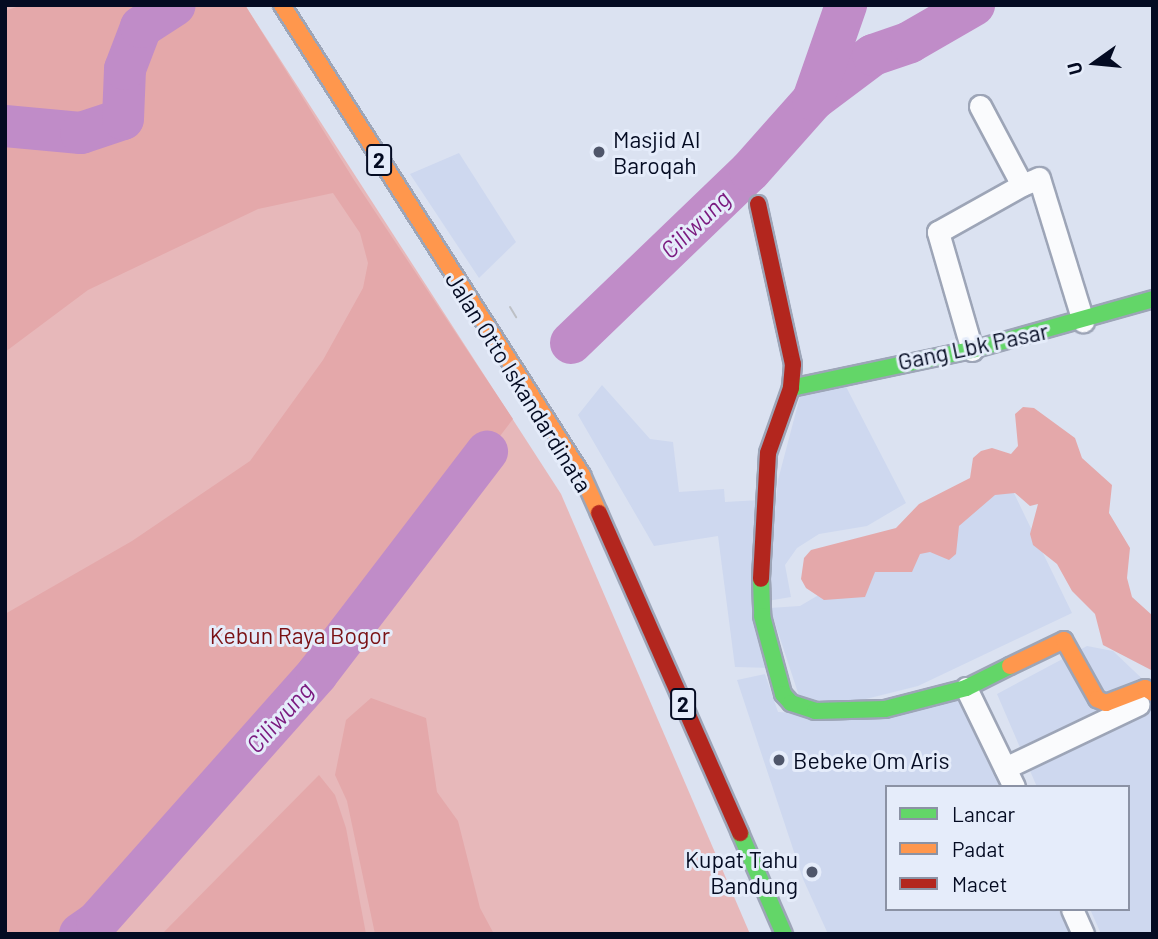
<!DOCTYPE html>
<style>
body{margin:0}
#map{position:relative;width:1158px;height:939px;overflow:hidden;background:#dbe2f1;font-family:Barlow,sans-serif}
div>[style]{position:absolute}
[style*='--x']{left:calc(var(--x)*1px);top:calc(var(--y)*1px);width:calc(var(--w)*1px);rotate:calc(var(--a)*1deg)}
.built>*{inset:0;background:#ced8ef}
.green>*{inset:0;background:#e7b8ba}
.forest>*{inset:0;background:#e4a8aa}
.river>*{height:42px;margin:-21px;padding:0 21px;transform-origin:21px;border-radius:21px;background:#c08cc8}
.roads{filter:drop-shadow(2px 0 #9da5b7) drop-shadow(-2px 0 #9da5b7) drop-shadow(0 2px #9da5b7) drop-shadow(0 -2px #9da5b7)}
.street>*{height:21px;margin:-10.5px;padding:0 10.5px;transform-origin:10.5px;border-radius:10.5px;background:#fafbfd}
.fast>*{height:16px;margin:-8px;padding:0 8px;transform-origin:8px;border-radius:8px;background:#63d668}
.slow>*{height:16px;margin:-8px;padding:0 8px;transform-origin:8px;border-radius:8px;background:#ff974d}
.jam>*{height:16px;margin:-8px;padding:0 8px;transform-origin:8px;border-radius:8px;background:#b3261e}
.tram>*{height:2px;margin:-1px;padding:0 1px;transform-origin:1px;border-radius:1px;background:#bdc0c5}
.dots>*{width:19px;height:19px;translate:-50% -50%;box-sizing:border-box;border:4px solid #e5ecfa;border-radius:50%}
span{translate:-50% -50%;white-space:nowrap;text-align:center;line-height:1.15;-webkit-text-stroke:6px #e5ecfa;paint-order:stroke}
.shield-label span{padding:2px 5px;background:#e5ecfa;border:2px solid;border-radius:5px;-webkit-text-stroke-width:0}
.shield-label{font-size:21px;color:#040b22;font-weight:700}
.poi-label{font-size:23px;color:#040b22}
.left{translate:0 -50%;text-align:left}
.right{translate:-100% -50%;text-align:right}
.street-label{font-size:23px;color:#040b22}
.park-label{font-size:23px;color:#7a1115}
.water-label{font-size:24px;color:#7b1b80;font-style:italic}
.frame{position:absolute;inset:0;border:7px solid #040b22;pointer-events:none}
.legend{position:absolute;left:885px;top:785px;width:245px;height:126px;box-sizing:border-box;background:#e5ecfa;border:2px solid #8b92a4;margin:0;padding:9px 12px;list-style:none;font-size:21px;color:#040b22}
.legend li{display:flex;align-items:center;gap:14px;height:35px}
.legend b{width:35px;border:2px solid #8b92a4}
.north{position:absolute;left:1060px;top:28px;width:70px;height:70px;-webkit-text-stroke:5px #e5ecfa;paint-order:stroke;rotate:255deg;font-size:19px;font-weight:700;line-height:28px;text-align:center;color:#040b22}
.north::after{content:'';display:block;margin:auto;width:24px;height:32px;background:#040b22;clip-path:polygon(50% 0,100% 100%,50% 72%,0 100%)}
</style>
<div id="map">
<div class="built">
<div style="clip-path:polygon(459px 153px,516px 242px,479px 278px,410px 174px)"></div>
<div style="clip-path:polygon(840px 375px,906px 503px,867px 526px,819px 534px,797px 548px,785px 565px,791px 597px,767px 601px,778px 480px,803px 385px)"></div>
<div style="clip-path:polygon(602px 385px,650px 439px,673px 442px,679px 492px,724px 489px,725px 502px,760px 500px,770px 668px,735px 667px,718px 536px,654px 546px,578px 415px)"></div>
<div style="clip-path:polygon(1009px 483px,1072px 613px,918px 686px,854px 702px,800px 699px,770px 608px,800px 606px)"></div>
<div style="clip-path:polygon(1087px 646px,1113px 651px,1153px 689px,1153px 934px,1101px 934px,1090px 909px,1128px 909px,1128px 787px,1037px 787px,997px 694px)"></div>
<div style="clip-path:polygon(765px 674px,778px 712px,864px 716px,958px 693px,1002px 787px,887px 787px,887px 909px,1058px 909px,1070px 934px,828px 934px,803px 879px,737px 680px)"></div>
</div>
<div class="green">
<div style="clip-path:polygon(5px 5px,245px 5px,561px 494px,750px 934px,5px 934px)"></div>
</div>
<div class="forest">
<div style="clip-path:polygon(22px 5px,245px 5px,354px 180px,513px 419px,317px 674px,97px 922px,101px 934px,5px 934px,5px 614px,132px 541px,250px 461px,323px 360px,363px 288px,368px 263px,360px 233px,333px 193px,258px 209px,88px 290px,5px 352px,5px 11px)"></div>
<div style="clip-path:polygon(1023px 407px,1034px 408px,1075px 438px,1082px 458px,1112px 485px,1109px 513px,1130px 548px,1127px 578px,1132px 597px,1153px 616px,1153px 671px,1103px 645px,1095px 614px,1072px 591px,1057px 564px,1033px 545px,1030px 534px,1038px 504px,1030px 506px,1015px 493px,995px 495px,959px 526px,956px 554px,949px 560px,930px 552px,920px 554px,912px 572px,875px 572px,865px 597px,824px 600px,806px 588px,801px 579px,804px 558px,811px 550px,896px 528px,919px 504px,970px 478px,973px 458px,981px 451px,992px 448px,1011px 454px,1018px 446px,1015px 414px)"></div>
<div style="clip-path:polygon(371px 698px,426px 718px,437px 792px,458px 821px,480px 908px,494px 934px,375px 934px,347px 801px,335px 775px,346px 720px)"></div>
<div style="clip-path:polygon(319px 775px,335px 795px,346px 828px,366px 934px,162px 934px)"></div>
</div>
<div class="river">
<div style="--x:813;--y:100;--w:75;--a:-36.9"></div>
<div style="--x:873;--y:55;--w:39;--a:-19"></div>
<div style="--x:910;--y:42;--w:74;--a:-30"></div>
<div style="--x:5;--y:126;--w:76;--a:5.3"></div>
<div style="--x:81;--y:133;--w:44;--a:-18.4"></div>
<div style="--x:123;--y:119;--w:50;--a:-87.7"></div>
<div style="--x:125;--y:69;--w:45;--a:-69.1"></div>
<div style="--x:141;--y:27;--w:40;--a:-32.9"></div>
<div style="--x:571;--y:343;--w:248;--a:-43.9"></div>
<div style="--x:750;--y:171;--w:95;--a:-48.4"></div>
<div style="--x:813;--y:100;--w:101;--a:-70.8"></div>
<div style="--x:80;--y:934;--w:21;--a:-35"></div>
<div style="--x:97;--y:922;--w:332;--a:-48.4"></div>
<div style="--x:317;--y:674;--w:280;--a:-52.6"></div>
</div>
<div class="roads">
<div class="street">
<div style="--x:980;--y:106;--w:89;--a:62"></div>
<div style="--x:1022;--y:185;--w:18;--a:-22"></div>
<div style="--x:1039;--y:178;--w:150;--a:72.9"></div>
<div style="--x:972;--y:350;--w:123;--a:-106.1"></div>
<div style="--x:938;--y:232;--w:96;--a:-29.2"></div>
<div style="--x:966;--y:688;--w:110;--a:64.1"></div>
<div style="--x:1005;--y:768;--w:148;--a:-25.5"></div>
<div style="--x:1072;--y:909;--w:27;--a:66"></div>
</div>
<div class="fast">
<div style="--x:791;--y:388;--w:185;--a:-11.9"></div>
<div style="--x:972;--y:350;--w:188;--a:-15.7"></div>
<div style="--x:761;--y:579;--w:37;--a:88"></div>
<div style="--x:762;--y:616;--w:81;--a:74.9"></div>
<div style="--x:783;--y:694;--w:12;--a:48"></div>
<div style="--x:791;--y:703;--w:25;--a:18"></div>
<div style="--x:815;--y:711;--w:70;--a:-1.6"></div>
<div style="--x:885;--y:709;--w:84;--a:-14.5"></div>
<div style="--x:966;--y:688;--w:49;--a:-26.6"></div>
<div style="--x:740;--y:833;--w:110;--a:66.5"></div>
</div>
<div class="slow">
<div style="--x:282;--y:5;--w:558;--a:57.45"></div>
<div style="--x:582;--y:475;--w:42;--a:65.9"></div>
<div style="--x:1010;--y:666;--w:60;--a:-25.7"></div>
<div style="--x:1064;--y:640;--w:68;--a:60.8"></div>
<div style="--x:1097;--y:699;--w:10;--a:24"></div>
<div style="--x:1106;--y:703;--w:42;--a:-21"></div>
<div style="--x:1145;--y:688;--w:9;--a:32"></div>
</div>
<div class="jam">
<div style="--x:758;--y:204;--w:164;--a:77.7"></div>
<div style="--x:793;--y:364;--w:24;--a:95"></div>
<div style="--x:791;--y:388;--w:69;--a:109.5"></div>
<div style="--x:768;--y:453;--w:126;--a:93.2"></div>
<div style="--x:599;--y:513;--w:350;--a:66.2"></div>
</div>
</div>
<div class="tram">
<div style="--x:510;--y:307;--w:12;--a:59"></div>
</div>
<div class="dots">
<div style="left:599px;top:152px;background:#4f566a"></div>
<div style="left:779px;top:760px;background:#4f566a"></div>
<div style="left:812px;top:872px;background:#4f566a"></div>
</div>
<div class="shield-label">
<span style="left:379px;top:160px">2</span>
<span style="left:683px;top:704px">2</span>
</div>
<div class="poi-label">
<span class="left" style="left:613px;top:152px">Masjid Al<br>Baroqah</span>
<span class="left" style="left:793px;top:760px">Bebeke Om Aris</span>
<span class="right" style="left:798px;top:872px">Kupat Tahu<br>Bandung</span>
</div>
<div class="street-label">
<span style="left:973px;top:346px;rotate:-12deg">Gang Lbk Pasar</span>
<span style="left:519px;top:382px;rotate:58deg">Jalan Otto Iskandardinata</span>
</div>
<div class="park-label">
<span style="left:300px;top:635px">Kebun Raya Bogor</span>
</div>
<div class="water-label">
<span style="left:695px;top:224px;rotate:-44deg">Ciliwung</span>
<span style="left:279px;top:717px;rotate:-48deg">Ciliwung</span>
</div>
<div class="frame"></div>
<ul class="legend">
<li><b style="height:9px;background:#63d668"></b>Lancar</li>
<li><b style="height:9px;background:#ff974d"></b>Padat</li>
<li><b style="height:9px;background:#b3261e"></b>Macet</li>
</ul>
<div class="north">U</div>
</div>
